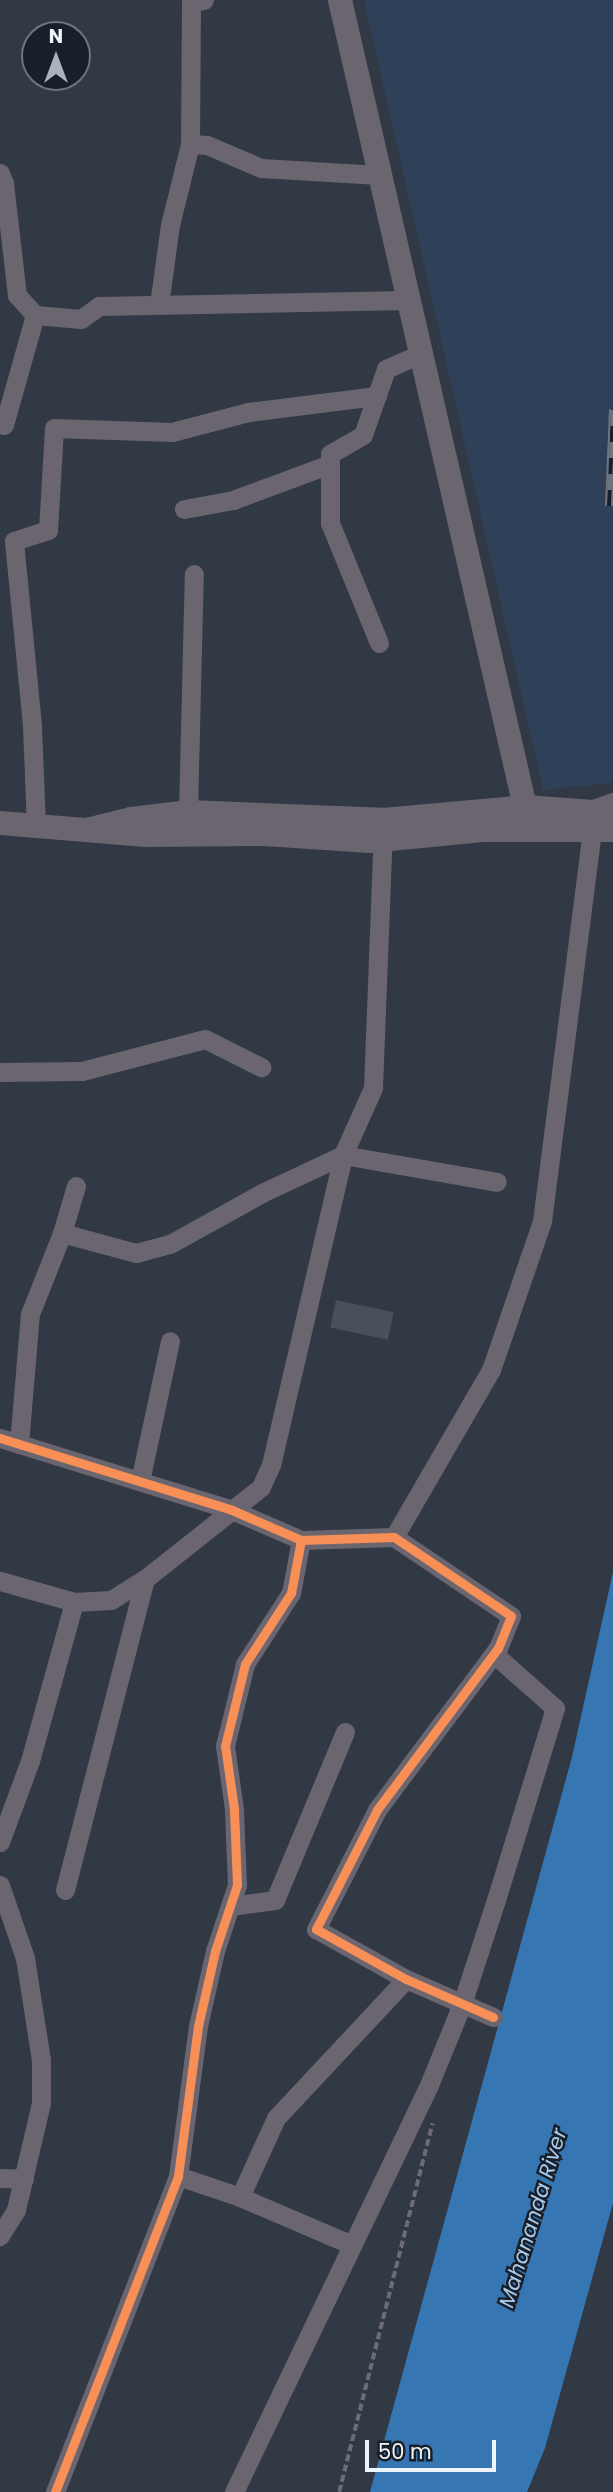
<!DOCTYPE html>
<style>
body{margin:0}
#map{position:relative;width:613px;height:2492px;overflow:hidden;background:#313945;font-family:Poppins,sans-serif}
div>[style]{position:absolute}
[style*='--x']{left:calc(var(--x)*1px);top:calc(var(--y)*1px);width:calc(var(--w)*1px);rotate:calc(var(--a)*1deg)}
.built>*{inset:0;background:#2f4059}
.water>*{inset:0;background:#3677b3}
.building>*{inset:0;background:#4a505a;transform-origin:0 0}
.path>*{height:3.5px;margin-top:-1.75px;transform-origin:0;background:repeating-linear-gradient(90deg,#6d6c75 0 7px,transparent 0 10.5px)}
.minor>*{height:19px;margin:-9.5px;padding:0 9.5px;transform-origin:9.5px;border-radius:9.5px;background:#6b6570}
.tertiary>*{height:24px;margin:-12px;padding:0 12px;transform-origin:12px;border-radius:12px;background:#6b6570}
.rail>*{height:8px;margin-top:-4px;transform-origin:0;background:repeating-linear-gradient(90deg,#181f29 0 16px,#72737c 0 32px);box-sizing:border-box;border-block:2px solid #72737c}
.tertiary-bridge>*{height:24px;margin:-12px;padding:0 12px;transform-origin:12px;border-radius:12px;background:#6b6570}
.cycleway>*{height:9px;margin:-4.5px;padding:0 4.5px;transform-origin:4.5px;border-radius:4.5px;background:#f78f57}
span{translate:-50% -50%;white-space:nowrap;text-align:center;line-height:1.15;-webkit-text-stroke:5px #181f29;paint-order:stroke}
.water-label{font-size:21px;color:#a8caed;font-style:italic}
.north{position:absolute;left:21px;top:21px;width:70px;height:70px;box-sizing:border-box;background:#181f29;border:2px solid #6e757e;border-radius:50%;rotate:0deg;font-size:19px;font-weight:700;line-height:28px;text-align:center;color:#eff5fd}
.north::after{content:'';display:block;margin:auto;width:24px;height:32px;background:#acb3bd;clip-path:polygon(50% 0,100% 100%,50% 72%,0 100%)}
.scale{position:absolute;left:365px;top:2440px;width:131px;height:32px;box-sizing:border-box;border:4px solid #eff5fd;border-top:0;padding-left:9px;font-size:21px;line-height:24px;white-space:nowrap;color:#eff5fd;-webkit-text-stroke:5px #181f29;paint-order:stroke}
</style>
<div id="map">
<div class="built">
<div style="clip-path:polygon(364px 0,613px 0,613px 779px,609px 783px,543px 790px)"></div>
</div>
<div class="water">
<div style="clip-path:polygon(613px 1572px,613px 2203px,545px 2448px,527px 2492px,370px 2492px,572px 1757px)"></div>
</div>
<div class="building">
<div style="left:336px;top:1300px;width:59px;height:28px;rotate:12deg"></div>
</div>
<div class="path">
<div style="--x:339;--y:2492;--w:380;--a:-75.8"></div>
</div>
<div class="minor">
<div style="--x:190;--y:144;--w:17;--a:3"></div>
<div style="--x:207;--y:145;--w:59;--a:23.1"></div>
<div style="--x:261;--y:168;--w:118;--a:3.4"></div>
<div style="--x:0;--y:173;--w:11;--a:68"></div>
<div style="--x:4;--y:183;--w:113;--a:83.4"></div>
<div style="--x:17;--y:295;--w:27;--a:48"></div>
<div style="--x:35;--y:315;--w:46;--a:5"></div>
<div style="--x:81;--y:319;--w:22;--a:-36"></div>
<div style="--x:99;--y:306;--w:308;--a:-1.1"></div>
<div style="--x:159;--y:305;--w:81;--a:-82.2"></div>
<div style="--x:170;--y:225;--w:83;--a:-76.1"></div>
<div style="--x:190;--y:144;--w:142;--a:-89.6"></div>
<div style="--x:191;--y:2;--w:13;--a:-9"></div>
<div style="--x:4;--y:425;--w:114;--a:-74.3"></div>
<div style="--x:184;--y:509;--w:50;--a:-10.4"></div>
<div style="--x:233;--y:500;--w:103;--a:-20.4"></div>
<div style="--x:379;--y:643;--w:130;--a:-112.2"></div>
<div style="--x:330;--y:523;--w:69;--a:-90"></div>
<div style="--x:330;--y:454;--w:38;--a:-30"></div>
<div style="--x:363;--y:435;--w:70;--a:-70.8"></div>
<div style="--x:386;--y:369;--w:36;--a:-24"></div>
<div style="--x:188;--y:812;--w:238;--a:-88.6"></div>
<div style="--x:36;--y:826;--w:101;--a:-92.3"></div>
<div style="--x:32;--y:725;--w:185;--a:-95.6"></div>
<div style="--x:14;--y:541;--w:36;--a:-18"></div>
<div style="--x:48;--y:530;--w:102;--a:-86.6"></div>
<div style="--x:54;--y:428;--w:118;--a:1.9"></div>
<div style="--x:172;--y:432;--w:79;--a:-14.7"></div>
<div style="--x:248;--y:412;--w:130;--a:-7.1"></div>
<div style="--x:0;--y:1072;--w:82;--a:-0.7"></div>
<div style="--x:82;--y:1071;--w:127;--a:-14.6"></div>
<div style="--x:205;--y:1039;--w:63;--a:26.6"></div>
<div style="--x:62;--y:1233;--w:77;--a:15.1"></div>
<div style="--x:136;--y:1253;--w:35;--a:-15"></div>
<div style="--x:170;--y:1244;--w:107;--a:-29"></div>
<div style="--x:264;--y:1192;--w:87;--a:-25.1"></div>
<div style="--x:343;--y:1155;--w:156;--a:9.9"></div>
<div style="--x:0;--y:1438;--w:243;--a:17.2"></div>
<div style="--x:232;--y:1510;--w:75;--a:23.5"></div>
<div style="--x:301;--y:1540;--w:93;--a:-1.8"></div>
<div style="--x:394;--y:1537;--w:141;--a:34"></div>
<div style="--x:511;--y:1616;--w:35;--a:112"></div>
<div style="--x:498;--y:1648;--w:202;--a:126.8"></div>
<div style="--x:377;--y:1810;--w:134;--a:117.1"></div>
<div style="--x:316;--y:1929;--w:103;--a:29.1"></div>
<div style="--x:406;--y:1979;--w:95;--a:23.6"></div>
<div style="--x:19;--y:1444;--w:130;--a:-85.2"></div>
<div style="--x:30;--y:1314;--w:87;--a:-68.4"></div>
<div style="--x:62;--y:1233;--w:49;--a:-73.4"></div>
<div style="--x:140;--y:1481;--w:143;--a:-77.9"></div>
<div style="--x:394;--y:1537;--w:193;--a:-59.9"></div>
<div style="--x:491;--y:1370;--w:157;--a:-71.1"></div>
<div style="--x:542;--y:1221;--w:408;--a:-82.7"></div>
<div style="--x:0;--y:1581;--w:77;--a:15.8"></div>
<div style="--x:74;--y:1602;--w:37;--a:-3"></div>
<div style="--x:111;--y:1600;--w:40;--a:-32"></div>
<div style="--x:145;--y:1579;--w:148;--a:-38.4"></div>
<div style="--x:261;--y:1487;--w:24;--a:-66"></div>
<div style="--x:271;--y:1465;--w:318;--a:-76.9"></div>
<div style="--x:343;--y:1155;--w:73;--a:-65.9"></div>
<div style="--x:373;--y:1088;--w:261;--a:-87.8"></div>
<div style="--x:0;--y:1842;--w:86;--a:-69.7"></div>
<div style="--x:30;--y:1761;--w:165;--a:-74.5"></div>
<div style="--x:0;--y:1885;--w:77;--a:71.1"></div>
<div style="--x:25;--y:1958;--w:103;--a:81.1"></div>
<div style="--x:41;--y:2060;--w:43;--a:90"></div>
<div style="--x:41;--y:2103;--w:110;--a:103.2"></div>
<div style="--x:16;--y:2210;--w:31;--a:122"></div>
<div style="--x:65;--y:1890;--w:321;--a:-75.6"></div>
<div style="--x:230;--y:1906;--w:45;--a:-7.6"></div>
<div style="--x:275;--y:1900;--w:182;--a:-67.4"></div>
<div style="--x:178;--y:2176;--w:65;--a:18.7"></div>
<div style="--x:240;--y:2197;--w:87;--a:-65.5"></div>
<div style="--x:276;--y:2118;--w:190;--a:-46.9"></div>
<div style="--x:0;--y:2178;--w:24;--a:2"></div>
<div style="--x:240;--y:2197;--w:122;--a:23.2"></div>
<div style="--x:55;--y:2492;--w:339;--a:-68.7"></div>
<div style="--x:178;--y:2176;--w:151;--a:-82.4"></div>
<div style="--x:198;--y:2026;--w:77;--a:-77.2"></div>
<div style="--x:215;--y:1951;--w:70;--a:-71.6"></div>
<div style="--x:237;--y:1885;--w:76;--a:-92.3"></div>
<div style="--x:234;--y:1809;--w:64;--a:-98.1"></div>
<div style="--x:225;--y:1746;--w:84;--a:-76.3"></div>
<div style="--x:245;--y:1664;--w:85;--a:-57.1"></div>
<div style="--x:291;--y:1593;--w:54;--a:-79.3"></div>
<div style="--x:234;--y:2492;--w:451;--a:-64.4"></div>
<div style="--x:429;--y:2085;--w:87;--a:-67.8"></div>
<div style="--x:462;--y:2004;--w:109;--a:-71.9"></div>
<div style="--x:496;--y:1900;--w:201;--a:-72.9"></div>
<div style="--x:555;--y:1708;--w:81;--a:-138.5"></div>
</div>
<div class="tertiary">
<div style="--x:340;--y:0;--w:828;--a:77.09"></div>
<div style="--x:0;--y:823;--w:146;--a:4.7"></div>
<div style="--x:146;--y:835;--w:119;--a:-0.5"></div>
<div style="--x:87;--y:830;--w:45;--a:-14"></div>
<div style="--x:131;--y:819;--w:57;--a:-7"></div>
<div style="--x:188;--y:812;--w:195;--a:2.3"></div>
<div style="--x:383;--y:820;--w:143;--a:-5.2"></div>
<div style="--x:525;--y:807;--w:69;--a:4.1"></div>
<div style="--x:594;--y:812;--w:20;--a:-20"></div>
</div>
<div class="rail">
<div style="--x:609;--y:506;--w:97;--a:-87.6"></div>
</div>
<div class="tertiary-bridge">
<div style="--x:265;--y:834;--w:105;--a:3.8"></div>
<div style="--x:370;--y:841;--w:113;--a:-5.6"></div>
<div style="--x:482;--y:830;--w:131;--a:0"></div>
</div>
<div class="cycleway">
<div style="--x:0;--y:1438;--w:243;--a:17.2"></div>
<div style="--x:232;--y:1510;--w:75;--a:23.5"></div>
<div style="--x:301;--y:1540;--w:93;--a:-1.8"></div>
<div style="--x:394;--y:1537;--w:141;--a:34"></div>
<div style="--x:511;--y:1616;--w:35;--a:112"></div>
<div style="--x:498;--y:1648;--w:202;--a:126.8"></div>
<div style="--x:377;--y:1810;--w:134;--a:117.1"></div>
<div style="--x:316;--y:1929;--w:103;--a:29.1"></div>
<div style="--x:406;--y:1979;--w:95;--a:23.6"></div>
<div style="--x:55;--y:2492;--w:339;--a:-68.7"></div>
<div style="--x:178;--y:2176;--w:151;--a:-82.4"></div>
<div style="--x:198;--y:2026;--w:77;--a:-77.2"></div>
<div style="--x:215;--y:1951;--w:70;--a:-71.6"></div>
<div style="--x:237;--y:1885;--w:76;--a:-92.3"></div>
<div style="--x:234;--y:1809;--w:64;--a:-98.1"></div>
<div style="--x:225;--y:1746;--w:84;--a:-76.3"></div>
<div style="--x:245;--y:1664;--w:85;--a:-57.1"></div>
<div style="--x:291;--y:1593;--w:54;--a:-79.3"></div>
</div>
<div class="water-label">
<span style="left:533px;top:2218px;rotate:-73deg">Mahananda River</span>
</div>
<div class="north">N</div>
<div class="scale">50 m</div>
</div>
